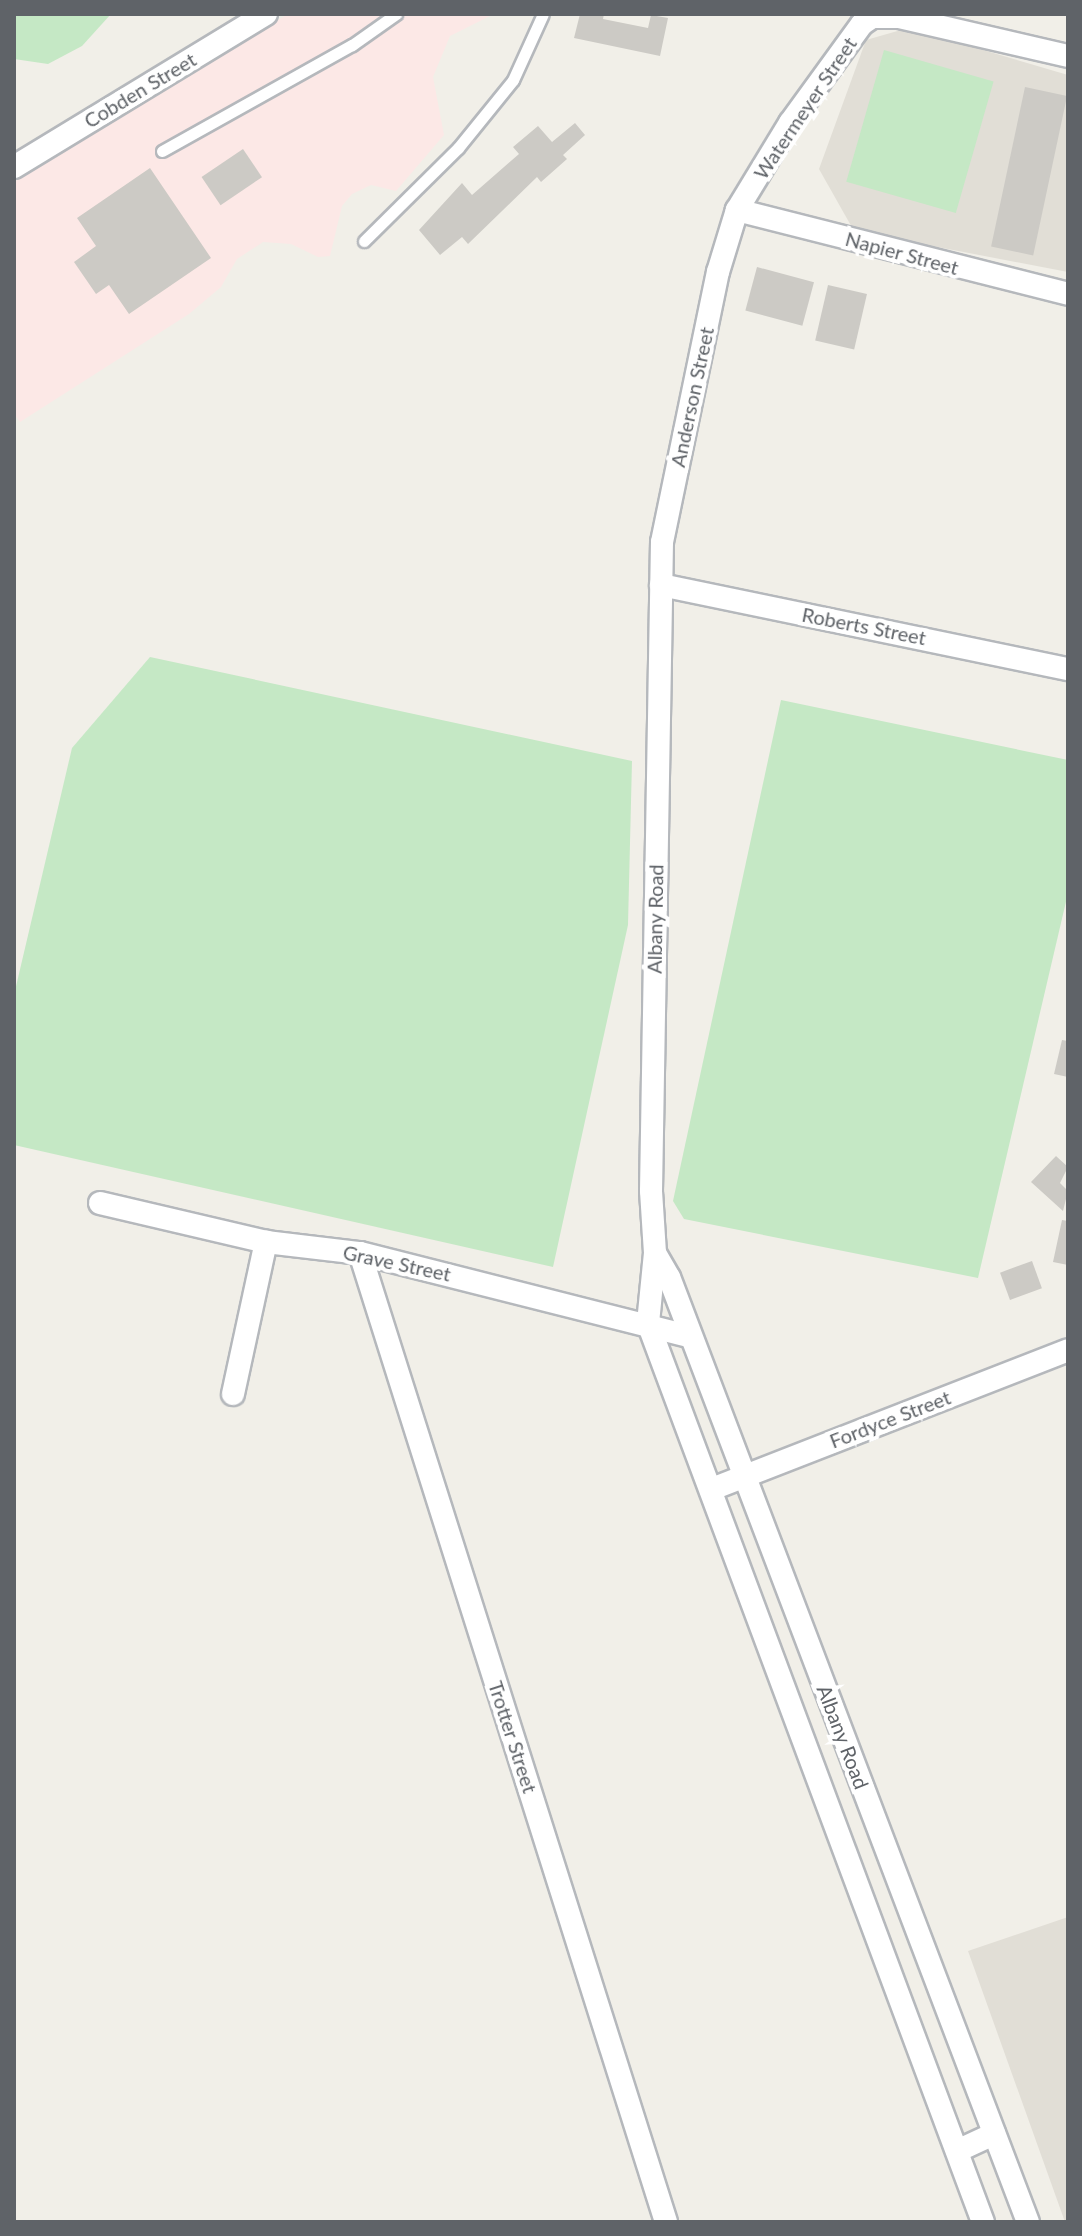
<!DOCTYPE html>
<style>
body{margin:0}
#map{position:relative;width:1082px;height:2236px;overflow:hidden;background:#f1efe8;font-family:Lato,sans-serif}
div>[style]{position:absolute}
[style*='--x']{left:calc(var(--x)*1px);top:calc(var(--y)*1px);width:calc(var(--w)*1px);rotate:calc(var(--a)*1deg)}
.education>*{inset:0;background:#e1ded6}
.medical>*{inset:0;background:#fce8e6}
.green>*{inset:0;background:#c5e8c5;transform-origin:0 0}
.building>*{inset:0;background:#cccac5;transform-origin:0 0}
.roads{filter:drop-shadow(2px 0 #b5b8bc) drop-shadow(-2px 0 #b5b8bc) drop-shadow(0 2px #b5b8bc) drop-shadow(0 -2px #b5b8bc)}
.lane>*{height:11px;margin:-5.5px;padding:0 5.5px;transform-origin:5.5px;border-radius:5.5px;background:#fff}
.street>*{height:22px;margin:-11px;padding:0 11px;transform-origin:11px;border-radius:11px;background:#fff}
span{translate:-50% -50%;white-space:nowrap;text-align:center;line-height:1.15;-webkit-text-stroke:8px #fff;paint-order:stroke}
.street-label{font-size:20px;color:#5f6368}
.frame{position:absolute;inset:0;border:16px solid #5f6368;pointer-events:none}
</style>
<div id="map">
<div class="education">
<div style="clip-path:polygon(908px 28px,1068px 75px,1068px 272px,854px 231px,819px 169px,866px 40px)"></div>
<div style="clip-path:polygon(1068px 1917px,1068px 2222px,1065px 2222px,968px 1951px)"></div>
</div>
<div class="medical">
<div style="clip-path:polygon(288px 14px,494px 14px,450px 36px,433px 77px,444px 135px,396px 191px,371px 185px,352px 194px,342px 206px,330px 256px,318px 257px,291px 244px,263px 242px,237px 259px,221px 287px,189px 314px,20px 422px,14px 414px,14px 182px)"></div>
</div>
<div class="green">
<div style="clip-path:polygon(14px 14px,111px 14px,82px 46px,48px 64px,14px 59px)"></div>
<div style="left:884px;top:50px;width:114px;height:137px;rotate:16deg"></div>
<div style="clip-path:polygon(150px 657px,632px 761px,628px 925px,553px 1267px,14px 1145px,14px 995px,72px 748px)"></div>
<div style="clip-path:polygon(781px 700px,1068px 760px,1068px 893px,978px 1278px,684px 1219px,673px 1201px)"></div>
</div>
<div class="building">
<div style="clip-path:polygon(580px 14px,604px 14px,603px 19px,648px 28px,651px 15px,668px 18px,660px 56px,574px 38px)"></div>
<div style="left:1025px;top:87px;width:43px;height:163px;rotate:12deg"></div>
<div style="clip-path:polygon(575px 123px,585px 135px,563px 155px,567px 159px,541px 182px,537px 177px,468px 244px,462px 237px,440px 255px,419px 230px,462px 183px,472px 195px,519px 154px,513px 147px,538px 126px,552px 142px)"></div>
<div style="left:243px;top:149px;width:34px;height:50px;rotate:56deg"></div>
<div style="clip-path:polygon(150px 168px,211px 258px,129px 314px,109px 285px,96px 294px,74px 262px,96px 246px,77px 218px)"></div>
<div style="left:757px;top:267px;width:59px;height:45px;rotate:15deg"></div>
<div style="left:828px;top:285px;width:40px;height:57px;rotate:13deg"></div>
<div style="clip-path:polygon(1062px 1040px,1068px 1041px,1068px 1077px,1054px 1074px)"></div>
<div style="clip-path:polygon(1056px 1156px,1068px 1167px,1060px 1183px,1068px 1191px,1063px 1211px,1031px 1182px)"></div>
<div style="clip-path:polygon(1062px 1220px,1068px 1221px,1068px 1265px,1053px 1262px)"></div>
<div style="left:1032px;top:1261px;width:29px;height:34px;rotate:70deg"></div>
</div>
<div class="roads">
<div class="lane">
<div style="--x:162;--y:151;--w:218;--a:-29.2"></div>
<div style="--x:352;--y:45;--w:54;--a:-35.2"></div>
<div style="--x:364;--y:241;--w:132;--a:-44.7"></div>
<div style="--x:458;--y:148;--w:87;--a:-51"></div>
<div style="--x:513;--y:80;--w:72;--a:-65.6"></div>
</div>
<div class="street">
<div style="--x:14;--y:167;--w:295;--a:-31.3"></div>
<div style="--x:737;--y:210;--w:341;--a:14.2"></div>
<div style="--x:661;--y:585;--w:416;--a:11.7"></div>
<div style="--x:100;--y:1203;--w:171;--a:13.2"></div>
<div style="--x:266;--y:1242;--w:95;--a:6.7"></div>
<div style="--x:360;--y:1253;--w:341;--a:14.2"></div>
<div style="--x:360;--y:1253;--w:1016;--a:72.47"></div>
<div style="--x:655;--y:1253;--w:28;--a:60"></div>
<div style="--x:669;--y:1277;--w:1011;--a:69.2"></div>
<div style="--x:233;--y:1394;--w:156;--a:-77.8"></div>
<div style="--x:712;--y:1489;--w:382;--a:-21.3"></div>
<div style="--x:957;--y:2151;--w:41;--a:-24.7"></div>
<div style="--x:983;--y:2222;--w:959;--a:-110.44"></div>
<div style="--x:648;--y:1323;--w:70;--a:-84.3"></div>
<div style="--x:655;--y:1253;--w:62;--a:-93.7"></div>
<div style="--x:651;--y:1191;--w:649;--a:-89.03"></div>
<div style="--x:662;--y:542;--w:276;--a:-78.3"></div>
<div style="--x:718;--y:272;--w:65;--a:-73"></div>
<div style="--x:737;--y:210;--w:102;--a:-58.7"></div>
<div style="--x:790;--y:123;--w:122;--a:-54"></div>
<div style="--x:862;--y:24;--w:12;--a:-35"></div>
<div style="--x:872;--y:17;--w:27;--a:0"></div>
<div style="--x:899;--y:17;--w:173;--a:13"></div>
</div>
</div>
<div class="street-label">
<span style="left:140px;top:90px;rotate:-31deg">Cobden Street</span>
<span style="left:805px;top:108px;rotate:-56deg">Watermeyer Street</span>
<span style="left:902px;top:253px;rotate:15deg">Napier Street</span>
<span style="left:692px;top:397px;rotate:-78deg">Anderson Street</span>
<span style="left:864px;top:626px;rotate:11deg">Roberts Street</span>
<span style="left:655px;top:919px;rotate:-89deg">Albany Road</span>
<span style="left:397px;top:1263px;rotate:12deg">Grave Street</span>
<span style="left:890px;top:1419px;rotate:-21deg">Fordyce Street</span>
<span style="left:513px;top:1737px;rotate:72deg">Trotter Street</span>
<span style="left:843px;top:1737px;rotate:69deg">Albany Road</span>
</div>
<div class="frame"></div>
</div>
